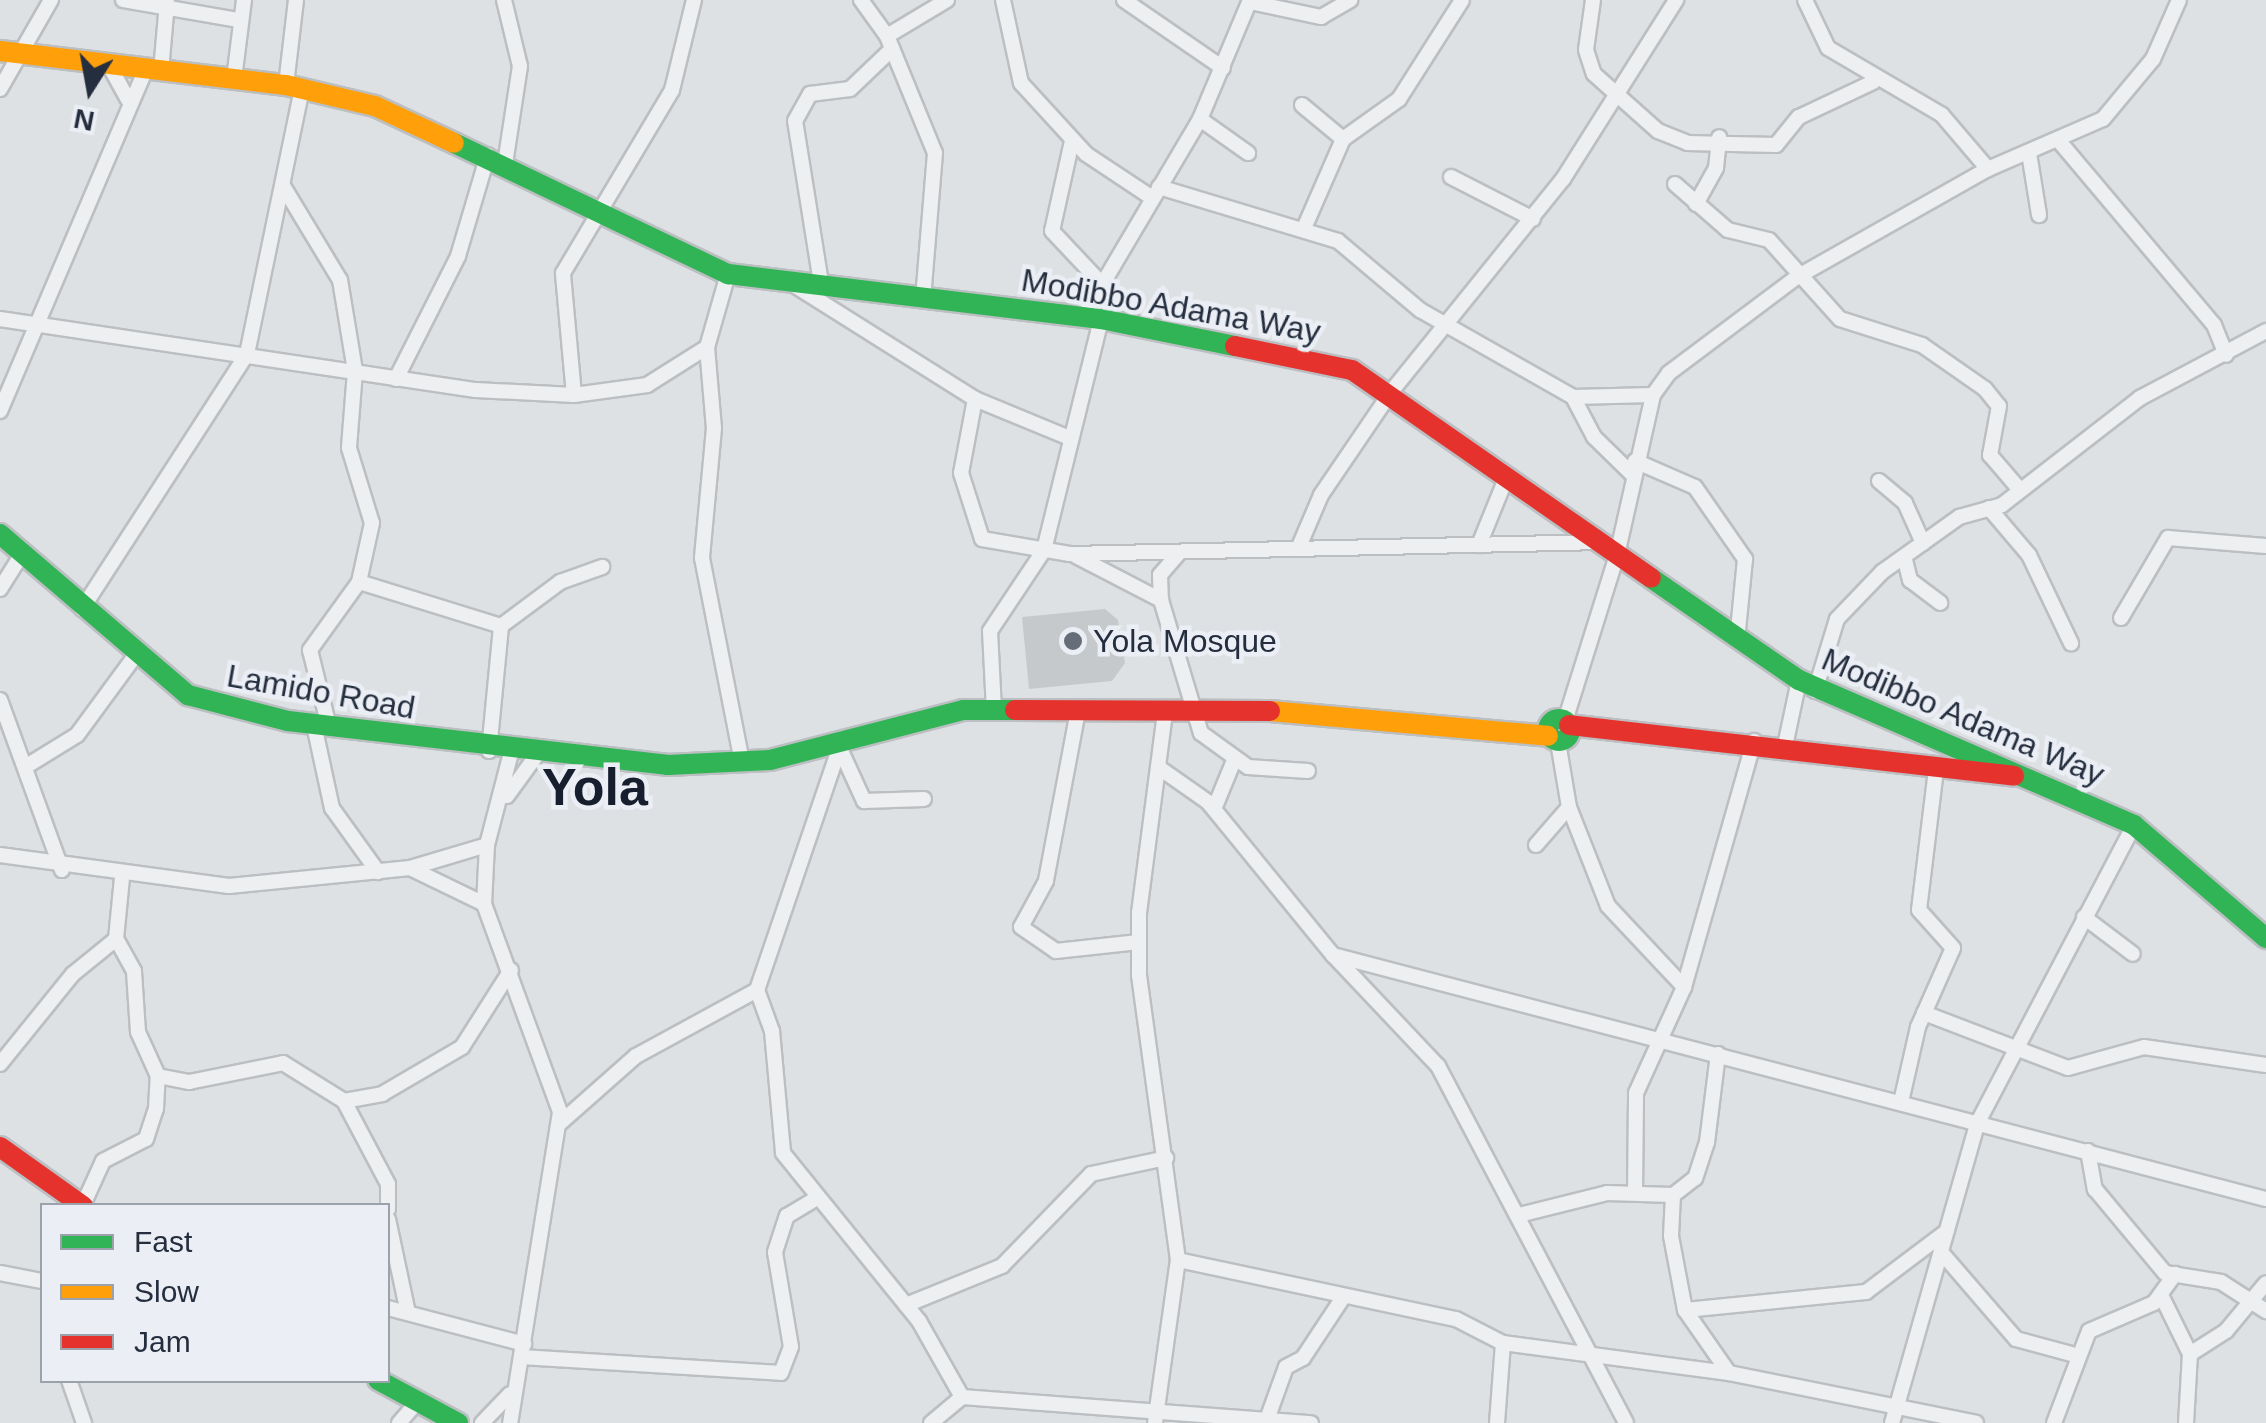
<!DOCTYPE html>
<style>
body{margin:0}
#map{position:relative;width:2266px;height:1423px;overflow:hidden;background:#dee1e4;font-family:Arial,sans-serif}
div>[style]{position:absolute}
[style*='--x']{left:calc(var(--x)*1px);top:calc(var(--y)*1px);width:calc(var(--w)*1px);rotate:calc(var(--a)*1deg)}
.building>*{inset:0;background:#c6c9cc}
.roads{filter:drop-shadow(2px 0 #bcbfc2) drop-shadow(-2px 0 #bcbfc2) drop-shadow(0 2px #bcbfc2) drop-shadow(0 -2px #bcbfc2)}
.street>*{height:14px;margin:-7px;padding:0 7px;transform-origin:7px;border-radius:7px;background:#edeff1}
.fast>*{height:20px;margin:-10px;padding:0 10px;transform-origin:10px;border-radius:10px;background:#30b455}
.fast>.ring{margin:-10px;padding:0;box-sizing:content-box;background:none;border:20px solid #30b455;border-radius:50%}
.slow>*{height:20px;margin:-10px;padding:0 10px;transform-origin:10px;border-radius:10px;background:#ff9f0a}
.jam>*{height:20px;margin:-10px;padding:0 10px;transform-origin:10px;border-radius:10px;background:#e5322d}
.dots>*{width:28px;height:28px;translate:-50% -50%;box-sizing:border-box;border:5px solid #ebeff5;border-radius:50%}
span{translate:-50% -50%;white-space:nowrap;text-align:center;line-height:1.15;-webkit-text-stroke:9px #ebeff5;paint-order:stroke}
.street-label{font-size:32px;color:#242e3e}
.poi-label{font-size:32px;color:#242e3e}
.left{translate:0 -50%;text-align:left}
.town-label{font-size:52px;color:#171f2f;font-weight:700}
.legend{position:absolute;left:40px;top:1203px;width:350px;height:180px;box-sizing:border-box;background:#ebeff5;border:2px solid #9ba2ac;margin:0;padding:12px 18px;list-style:none;font-size:30px;color:#242e3e}
.legend li{display:flex;align-items:center;gap:20px;height:50px}
.legend b{width:50px;border:2px solid #9ba2ac}
.north{position:absolute;left:40px;top:40px;width:100px;height:100px;-webkit-text-stroke:8px #ebeff5;paint-order:stroke;rotate:191deg;font-size:28px;font-weight:700;line-height:40px;text-align:center;color:#242e3e}
.north::after{content:'';display:block;margin:auto;width:35px;height:45px;background:#242e3e;clip-path:polygon(50% 0,100% 100%,50% 72%,0 100%)}
</style>
<div id="map">
<div class="building">
<div style="clip-path:polygon(1105px 609px,1118px 620px,1125px 663px,1112px 681px,1029px 689px,1022px 617px)"></div>
</div>
<div class="roads">
<div class="street">
<div style="--x:123;--y:0;--w:118;--a:9.8"></div>
<div style="--x:504;--y:0;--w:68;--a:76.4"></div>
<div style="--x:520;--y:66;--w:99;--a:98.7"></div>
<div style="--x:861;--y:0;--w:44;--a:54.2"></div>
<div style="--x:887;--y:36;--w:126;--a:67.7"></div>
<div style="--x:935;--y:153;--w:145;--a:94.7"></div>
<div style="--x:1003;--y:0;--w:85;--a:77.8"></div>
<div style="--x:1021;--y:83;--w:96;--a:47.5"></div>
<div style="--x:1086;--y:154;--w:78;--a:33.5"></div>
<div style="--x:1124;--y:0;--w:120;--a:34.5"></div>
<div style="--x:1593;--y:0;--w:50;--a:98"></div>
<div style="--x:1586;--y:50;--w:25;--a:72"></div>
<div style="--x:1594;--y:74;--w:86;--a:41.7"></div>
<div style="--x:1658;--y:131;--w:31;--a:22"></div>
<div style="--x:1687;--y:143;--w:89;--a:1.3"></div>
<div style="--x:1776;--y:145;--w:36;--a:-51"></div>
<div style="--x:1799;--y:117;--w:82;--a:-25.3"></div>
<div style="--x:1805;--y:0;--w:53;--a:64.4"></div>
<div style="--x:1828;--y:48;--w:132;--a:30.4"></div>
<div style="--x:1942;--y:115;--w:71;--a:49.6"></div>
<div style="--x:1250;--y:2;--w:73;--a:11.9"></div>
<div style="--x:1321;--y:17;--w:34;--a:-30"></div>
<div style="--x:887;--y:36;--w:70;--a:-31"></div>
<div style="--x:110;--y:67;--w:38;--a:61"></div>
<div style="--x:161;--y:71;--w:69;--a:-85"></div>
<div style="--x:234;--y:79;--w:80;--a:-82.8"></div>
<div style="--x:286;--y:85;--w:86;--a:-83.3"></div>
<div style="--x:0;--y:89;--w:103;--a:-60.2"></div>
<div style="--x:1302;--y:105;--w:53;--a:39.7"></div>
<div style="--x:1200;--y:119;--w:59;--a:35.3"></div>
<div style="--x:1072;--y:141;--w:92;--a:102.5"></div>
<div style="--x:1052;--y:231;--w:70;--a:46.7"></div>
<div style="--x:2059;--y:141;--w:241;--a:49.9"></div>
<div style="--x:2214;--y:325;--w:32;--a:68"></div>
<div style="--x:2029;--y:153;--w:63;--a:80.8"></div>
<div style="--x:1451;--y:177;--w:92;--a:27.1"></div>
<div style="--x:1675;--y:184;--w:70;--a:41"></div>
<div style="--x:1728;--y:230;--w:42;--a:13.7"></div>
<div style="--x:1769;--y:240;--w:106;--a:48.1"></div>
<div style="--x:1840;--y:319;--w:86;--a:17.6"></div>
<div style="--x:1922;--y:345;--w:77;--a:34.9"></div>
<div style="--x:1985;--y:389;--w:22;--a:51"></div>
<div style="--x:1999;--y:406;--w:50;--a:100.4"></div>
<div style="--x:1990;--y:455;--w:46;--a:49.4"></div>
<div style="--x:283;--y:186;--w:110;--a:58.8"></div>
<div style="--x:340;--y:280;--w:92;--a:80.6"></div>
<div style="--x:355;--y:371;--w:77;--a:94.5"></div>
<div style="--x:349;--y:448;--w:78;--a:73"></div>
<div style="--x:372;--y:523;--w:60;--a:102.4"></div>
<div style="--x:359;--y:582;--w:84;--a:125.8"></div>
<div style="--x:310;--y:650;--w:79;--a:76.1"></div>
<div style="--x:1159;--y:187;--w:187;--a:16.8"></div>
<div style="--x:1338;--y:241;--w:107;--a:40.1"></div>
<div style="--x:1420;--y:310;--w:176;--a:29.6"></div>
<div style="--x:1573;--y:397;--w:80;--a:-1.4"></div>
<div style="--x:1696;--y:204;--w:41;--a:-60.9"></div>
<div style="--x:1716;--y:168;--w:31;--a:-84"></div>
<div style="--x:1305;--y:226;--w:95;--a:-66.4"></div>
<div style="--x:1343;--y:139;--w:69;--a:-35.5"></div>
<div style="--x:1399;--y:99;--w:117;--a:-57.5"></div>
<div style="--x:728;--y:274;--w:76;--a:106"></div>
<div style="--x:707;--y:347;--w:81;--a:85.1"></div>
<div style="--x:714;--y:428;--w:131;--a:95.3"></div>
<div style="--x:702;--y:558;--w:207;--a:78.9"></div>
<div style="--x:794;--y:285;--w:214;--a:32.2"></div>
<div style="--x:975;--y:399;--w:100;--a:22.4"></div>
<div style="--x:822;--y:289;--w:170;--a:-99.1"></div>
<div style="--x:795;--y:121;--w:31;--a:-61"></div>
<div style="--x:810;--y:94;--w:40;--a:-7.1"></div>
<div style="--x:850;--y:89;--w:58;--a:-43.6"></div>
<div style="--x:1083;--y:317;--w:230;--a:-59.4"></div>
<div style="--x:1200;--y:119;--w:129;--a:-67.2"></div>
<div style="--x:0;--y:319;--w:481;--a:8.5"></div>
<div style="--x:476;--y:390;--w:98;--a:2.9"></div>
<div style="--x:574;--y:395;--w:74;--a:-7.8"></div>
<div style="--x:647;--y:385;--w:71;--a:-32.3"></div>
<div style="--x:396;--y:379;--w:138;--a:-63.2"></div>
<div style="--x:458;--y:256;--w:105;--a:-73.5"></div>
<div style="--x:574;--y:395;--w:122;--a:-95.2"></div>
<div style="--x:563;--y:273;--w:213;--a:-59.2"></div>
<div style="--x:672;--y:90;--w:93;--a:-76.3"></div>
<div style="--x:1573;--y:397;--w:45;--a:62.3"></div>
<div style="--x:1594;--y:437;--w:54;--a:44.3"></div>
<div style="--x:975;--y:399;--w:75;--a:100.7"></div>
<div style="--x:961;--y:473;--w:69;--a:72.3"></div>
<div style="--x:982;--y:539;--w:89;--a:9.7"></div>
<div style="--x:1070;--y:554;--w:532;--a:-1.29"></div>
<div style="--x:0;--y:411;--w:370;--a:-66.9"></div>
<div style="--x:1635;--y:461;--w:65;--a:23.4"></div>
<div style="--x:1695;--y:487;--w:88;--a:55.2"></div>
<div style="--x:1745;--y:559;--w:81;--a:95.6"></div>
<div style="--x:1879;--y:481;--w:34;--a:40"></div>
<div style="--x:1905;--y:503;--w:44;--a:65.8"></div>
<div style="--x:1989;--y:508;--w:62;--a:49.6"></div>
<div style="--x:2029;--y:555;--w:98;--a:64.5"></div>
<div style="--x:1479;--y:545;--w:74;--a:-67.9"></div>
<div style="--x:1298;--y:549;--w:59;--a:-66.9"></div>
<div style="--x:1321;--y:495;--w:125;--a:-55.8"></div>
<div style="--x:1391;--y:392;--w:274;--a:-51.1"></div>
<div style="--x:1563;--y:179;--w:212;--a:-57.7"></div>
<div style="--x:1179;--y:553;--w:29;--a:131"></div>
<div style="--x:1160;--y:575;--w:25;--a:88"></div>
<div style="--x:1161;--y:600;--w:139;--a:73.3"></div>
<div style="--x:1201;--y:733;--w:58;--a:35.9"></div>
<div style="--x:1248;--y:767;--w:60;--a:3.8"></div>
<div style="--x:1076;--y:556;--w:96;--a:27.4"></div>
<div style="--x:1905;--y:560;--w:21;--a:76"></div>
<div style="--x:1910;--y:580;--w:38;--a:37"></div>
<div style="--x:359;--y:582;--w:149;--a:17.2"></div>
<div style="--x:0;--y:589;--w:41;--a:-57.8"></div>
<div style="--x:82;--y:609;--w:304;--a:-57.1"></div>
<div style="--x:247;--y:354;--w:272;--a:-78.3"></div>
<div style="--x:2121;--y:618;--w:93;--a:-59.6"></div>
<div style="--x:2168;--y:538;--w:98;--a:4.7"></div>
<div style="--x:1815;--y:691;--w:75;--a:-73"></div>
<div style="--x:1837;--y:619;--w:65;--a:-46.2"></div>
<div style="--x:1882;--y:572;--w:95;--a:-35.5"></div>
<div style="--x:1959;--y:517;--w:45;--a:-15.6"></div>
<div style="--x:2002;--y:505;--w:175;--a:-37.8"></div>
<div style="--x:2140;--y:398;--w:143;--a:-28"></div>
<div style="--x:0;--y:700;--w:181;--a:70"></div>
<div style="--x:994;--y:710;--w:79;--a:-92.9"></div>
<div style="--x:990;--y:631;--w:97;--a:-56.3"></div>
<div style="--x:1044;--y:550;--w:238;--a:-76.1"></div>
<div style="--x:1078;--y:711;--w:173;--a:100.7"></div>
<div style="--x:1046;--y:881;--w:52;--a:118.5"></div>
<div style="--x:1021;--y:927;--w:42;--a:34.4"></div>
<div style="--x:1056;--y:951;--w:83;--a:-6.2"></div>
<div style="--x:1565;--y:721;--w:174;--a:-72.6"></div>
<div style="--x:1617;--y:555;--w:164;--a:-77.3"></div>
<div style="--x:1653;--y:395;--w:27;--a:-54"></div>
<div style="--x:1669;--y:373;--w:160;--a:-36.9"></div>
<div style="--x:1797;--y:277;--w:219;--a:-29.5"></div>
<div style="--x:1988;--y:169;--w:125;--a:-23.5"></div>
<div style="--x:2103;--y:119;--w:78;--a:-50.2"></div>
<div style="--x:2153;--y:59;--w:64;--a:-66.2"></div>
<div style="--x:314;--y:725;--w:85;--a:77.8"></div>
<div style="--x:332;--y:808;--w:79;--a:54.3"></div>
<div style="--x:1558;--y:742;--w:66;--a:80.4"></div>
<div style="--x:1569;--y:807;--w:106;--a:68.5"></div>
<div style="--x:1608;--y:906;--w:111;--a:46.8"></div>
<div style="--x:1785;--y:746;--w:67;--a:-78"></div>
<div style="--x:489;--y:751;--w:126;--a:-84.5"></div>
<div style="--x:501;--y:626;--w:74;--a:-36.7"></div>
<div style="--x:560;--y:582;--w:45;--a:-19.7"></div>
<div style="--x:842;--y:753;--w:53;--a:65.4"></div>
<div style="--x:864;--y:801;--w:60;--a:-1.9"></div>
<div style="--x:25;--y:767;--w:61;--a:-31.6"></div>
<div style="--x:77;--y:735;--w:98;--a:-53.7"></div>
<div style="--x:1158;--y:767;--w:61;--a:35"></div>
<div style="--x:1208;--y:802;--w:198;--a:50.8"></div>
<div style="--x:1333;--y:955;--w:153;--a:46.6"></div>
<div style="--x:1438;--y:1066;--w:403;--a:62.2"></div>
<div style="--x:507;--y:796;--w:49;--a:-54.1"></div>
<div style="--x:1214;--y:809;--w:55;--a:-67.6"></div>
<div style="--x:487;--y:845;--w:59;--a:92.9"></div>
<div style="--x:484;--y:904;--w:221;--a:69.9"></div>
<div style="--x:560;--y:1112;--w:315;--a:99.1"></div>
<div style="--x:1536;--y:845;--w:50;--a:-49"></div>
<div style="--x:0;--y:855;--w:231;--a:7.7"></div>
<div style="--x:229;--y:886;--w:182;--a:-5.7"></div>
<div style="--x:410;--y:868;--w:80;--a:-16.6"></div>
<div style="--x:487;--y:845;--w:95;--a:-75.4"></div>
<div style="--x:410;--y:868;--w:82;--a:25.9"></div>
<div style="--x:2084;--y:917;--w:61;--a:37.1"></div>
<div style="--x:1333;--y:955;--w:964;--a:14.66"></div>
<div style="--x:757;--y:990;--w:44;--a:69.9"></div>
<div style="--x:772;--y:1031;--w:122;--a:84.8"></div>
<div style="--x:783;--y:1153;--w:216;--a:51"></div>
<div style="--x:919;--y:1321;--w:87;--a:60.5"></div>
<div style="--x:962;--y:1397;--w:350;--a:4.3"></div>
<div style="--x:1924;--y:1013;--w:154;--a:20.9"></div>
<div style="--x:2068;--y:1068;--w:79;--a:-15.4"></div>
<div style="--x:2144;--y:1047;--w:123;--a:8.4"></div>
<div style="--x:1718;--y:1054;--w:89;--a:97.1"></div>
<div style="--x:1707;--y:1142;--w:38;--a:108"></div>
<div style="--x:1695;--y:1178;--w:28;--a:142"></div>
<div style="--x:1673;--y:1195;--w:41;--a:92.8"></div>
<div style="--x:1671;--y:1236;--w:75;--a:79.3"></div>
<div style="--x:1685;--y:1310;--w:77;--a:55.1"></div>
<div style="--x:0;--y:1064;--w:116;--a:-51"></div>
<div style="--x:73;--y:974;--w:55;--a:-39.1"></div>
<div style="--x:158;--y:1076;--w:32;--a:11"></div>
<div style="--x:189;--y:1082;--w:96;--a:-11.4"></div>
<div style="--x:283;--y:1063;--w:72;--a:31.9"></div>
<div style="--x:344;--y:1101;--w:39;--a:-10"></div>
<div style="--x:382;--y:1094;--w:93;--a:-30.4"></div>
<div style="--x:462;--y:1047;--w:91;--a:-57.5"></div>
<div style="--x:344;--y:1101;--w:94;--a:62.1"></div>
<div style="--x:388;--y:1184;--w:25;--a:90"></div>
<div style="--x:1901;--y:1102;--w:77;--a:-77.2"></div>
<div style="--x:1918;--y:1027;--w:86;--a:-66.1"></div>
<div style="--x:1953;--y:948;--w:51;--a:-131.8"></div>
<div style="--x:1919;--y:910;--w:141;--a:-83.1"></div>
<div style="--x:560;--y:1123;--w:101;--a:-41.4"></div>
<div style="--x:636;--y:1056;--w:138;--a:-28.6"></div>
<div style="--x:757;--y:990;--w:266;--a:-71.2"></div>
<div style="--x:2088;--y:1151;--w:39;--a:80"></div>
<div style="--x:2095;--y:1189;--w:109;--a:50.2"></div>
<div style="--x:2165;--y:1273;--w:57;--a:9.1"></div>
<div style="--x:2221;--y:1282;--w:54;--a:32.8"></div>
<div style="--x:1635;--y:1193;--w:100;--a:-89.4"></div>
<div style="--x:1636;--y:1093;--w:116;--a:-65.6"></div>
<div style="--x:1684;--y:987;--w:256;--a:-74.1"></div>
<div style="--x:83;--y:1205;--w:48;--a:-65.6"></div>
<div style="--x:103;--y:1161;--w:48;--a:-27.1"></div>
<div style="--x:146;--y:1139;--w:32;--a:-72"></div>
<div style="--x:156;--y:1109;--w:33;--a:-87"></div>
<div style="--x:158;--y:1076;--w:48;--a:-114.4"></div>
<div style="--x:138;--y:1032;--w:61;--a:-93.8"></div>
<div style="--x:134;--y:971;--w:37;--a:-119"></div>
<div style="--x:116;--y:939;--w:61;--a:-84.4"></div>
<div style="--x:1519;--y:1215;--w:91;--a:-14"></div>
<div style="--x:1607;--y:1193;--w:66;--a:1.7"></div>
<div style="--x:388;--y:1219;--w:96;--a:78"></div>
<div style="--x:1941;--y:1252;--w:115;--a:49.2"></div>
<div style="--x:2016;--y:1339;--w:65;--a:15.1"></div>
<div style="--x:1178;--y:1260;--w:284;--a:12"></div>
<div style="--x:1456;--y:1319;--w:53;--a:27.1"></div>
<div style="--x:1503;--y:1343;--w:228;--a:7.6"></div>
<div style="--x:1729;--y:1373;--w:252;--a:11.4"></div>
<div style="--x:0;--y:1273;--w:43;--a:10.8"></div>
<div style="--x:2162;--y:1297;--w:64;--a:63.8"></div>
<div style="--x:2190;--y:1354;--w:69;--a:93.3"></div>
<div style="--x:906;--y:1305;--w:104;--a:-22.1"></div>
<div style="--x:1002;--y:1266;--w:128;--a:-45.9"></div>
<div style="--x:1091;--y:1174;--w:77;--a:-12"></div>
<div style="--x:388;--y:1308;--w:141;--a:14.8"></div>
<div style="--x:1685;--y:1310;--w:182;--a:-5.7"></div>
<div style="--x:1866;--y:1292;--w:101;--a:-37"></div>
<div style="--x:2190;--y:1354;--w:43;--a:-32.6"></div>
<div style="--x:2226;--y:1331;--w:62;--a:-50.2"></div>
<div style="--x:521;--y:1357;--w:260;--a:3.5"></div>
<div style="--x:781;--y:1373;--w:28;--a:-69"></div>
<div style="--x:791;--y:1347;--w:96;--a:-99.6"></div>
<div style="--x:775;--y:1252;--w:38;--a:-72"></div>
<div style="--x:787;--y:1216;--w:33;--a:-31"></div>
<div style="--x:69;--y:1380;--w:46;--a:70.8"></div>
<div style="--x:1269;--y:1414;--w:50;--a:-70.1"></div>
<div style="--x:1286;--y:1367;--w:19;--a:-28"></div>
<div style="--x:1303;--y:1358;--w:71;--a:-56.5"></div>
<div style="--x:399;--y:1423;--w:28;--a:-49"></div>
<div style="--x:482;--y:1423;--w:40;--a:-46"></div>
<div style="--x:931;--y:1423;--w:40;--a:-40"></div>
<div style="--x:1155;--y:1423;--w:165;--a:-82"></div>
<div style="--x:1178;--y:1260;--w:288;--a:-97.8"></div>
<div style="--x:1139;--y:975;--w:62;--a:-90"></div>
<div style="--x:1139;--y:913;--w:203;--a:-82.6"></div>
<div style="--x:1497;--y:1423;--w:80;--a:-85.7"></div>
<div style="--x:1892;--y:1423;--w:313;--a:-74.1"></div>
<div style="--x:1978;--y:1122;--w:335;--a:-62.3"></div>
<div style="--x:2054;--y:1423;--w:98;--a:-69.2"></div>
<div style="--x:2089;--y:1331;--w:71;--a:-23.3"></div>
<div style="--x:2154;--y:1303;--w:36;--a:-54"></div>
</div>
<div class="fast">
<div style="--x:454;--y:143;--w:304;--a:25.6"></div>
<div style="--x:728;--y:274;--w:376;--a:6.9"></div>
<div style="--x:1101;--y:319;--w:137;--a:11.4"></div>
<div style="--x:0;--y:534;--w:248;--a:40.6"></div>
<div style="--x:188;--y:695;--w:103;--a:14.6"></div>
<div style="--x:288;--y:721;--w:383;--a:6.6"></div>
<div style="--x:668;--y:765;--w:102;--a:-2.8"></div>
<div style="--x:770;--y:760;--w:199;--a:-14.5"></div>
<div style="--x:963;--y:710;--w:52;--a:0"></div>
<div style="--x:1651;--y:578;--w:180;--a:34.6"></div>
<div style="--x:1799;--y:680;--w:365;--a:23.4"></div>
<div style="--x:2134;--y:825;--w:174;--a:40.6"></div>
<div class="ring" style="left:1548px;top:719px;width:2px;height:2px"></div>
<div style="--x:378;--y:1380;--w:91;--a:28.3"></div>
</div>
<div class="slow">
<div style="--x:0;--y:51;--w:288;--a:6.8"></div>
<div style="--x:286;--y:85;--w:91;--a:13.3"></div>
<div style="--x:375;--y:106;--w:87;--a:25.1"></div>
<div style="--x:1270;--y:711;--w:279;--a:5.1"></div>
</div>
<div class="jam">
<div style="--x:1235;--y:346;--w:119;--a:11.6"></div>
<div style="--x:1352;--y:370;--w:364;--a:34.8"></div>
<div style="--x:1015;--y:710;--w:255;--a:0.2"></div>
<div style="--x:1569;--y:725;--w:448;--a:6.5"></div>
<div style="--x:0;--y:1147;--w:102;--a:35.4"></div>
</div>
</div>
<div class="dots">
<div style="left:1073px;top:641px;background:#656d78"></div>
</div>
<div class="street-label">
<span style="left:1171px;top:306px;rotate:10deg">Modibbo Adama Way</span>
<span style="left:321px;top:692px;rotate:10deg">Lamido Road</span>
<span style="left:1963px;top:717px;rotate:23deg">Modibbo Adama Way</span>
</div>
<div class="poi-label">
<span class="left" style="left:1093px;top:641px">Yola Mosque</span>
</div>
<div class="town-label">
<span style="left:595px;top:788px">Yola</span>
</div>
<ul class="legend">
<li><b style="height:12px;background:#30b455"></b>Fast</li>
<li><b style="height:12px;background:#ff9f0a"></b>Slow</li>
<li><b style="height:12px;background:#e5322d"></b>Jam</li>
</ul>
<div class="north">N</div>
</div>
